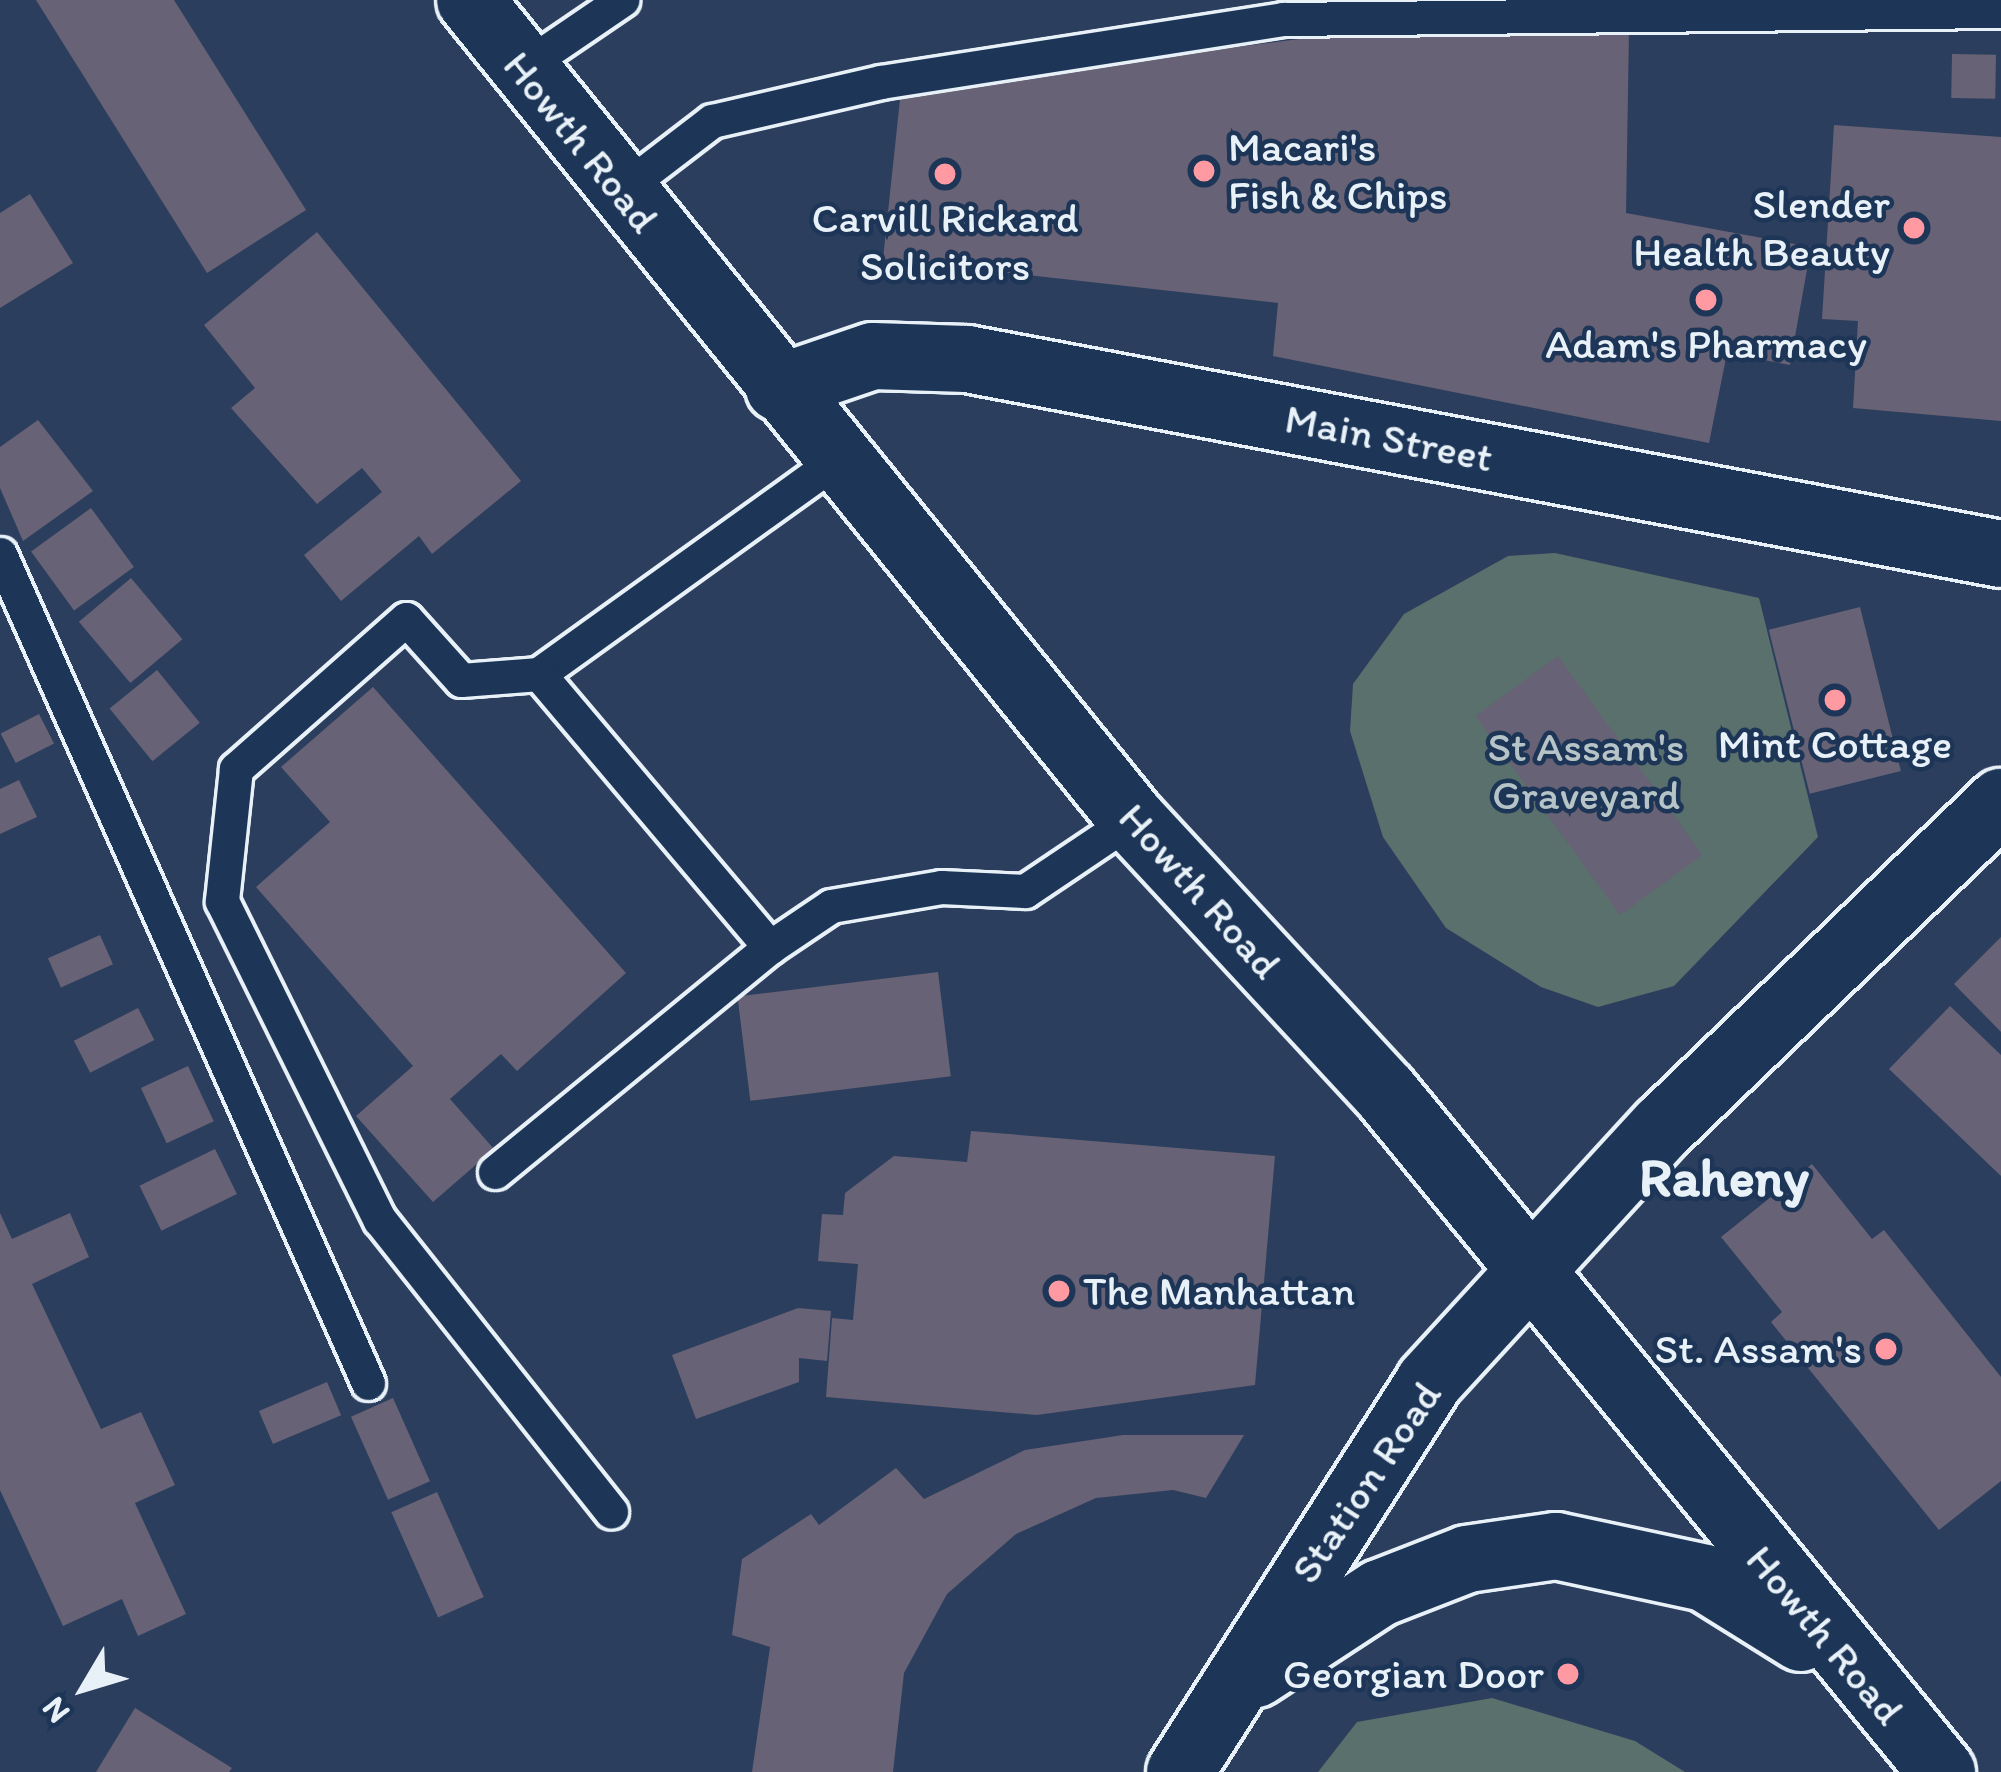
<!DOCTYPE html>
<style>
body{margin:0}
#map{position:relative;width:2001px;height:1772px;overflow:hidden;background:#2c3e5d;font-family:Itim,sans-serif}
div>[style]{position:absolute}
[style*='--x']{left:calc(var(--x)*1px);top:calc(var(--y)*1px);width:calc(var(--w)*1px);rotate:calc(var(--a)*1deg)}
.green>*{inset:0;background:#5a706c}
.building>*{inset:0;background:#676275;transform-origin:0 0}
.roads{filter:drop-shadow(3px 0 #e8f1f8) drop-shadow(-3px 0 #e8f1f8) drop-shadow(0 3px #e8f1f8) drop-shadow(0 -3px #e8f1f8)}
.lane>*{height:33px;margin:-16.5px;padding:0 16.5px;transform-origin:16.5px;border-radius:16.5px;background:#1d3557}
.street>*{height:66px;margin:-33px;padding:0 33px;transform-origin:33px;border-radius:33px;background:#1d3557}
.secondary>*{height:66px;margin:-33px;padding:0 33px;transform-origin:33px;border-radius:33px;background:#1d3557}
.dots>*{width:33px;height:33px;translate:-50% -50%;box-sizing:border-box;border:6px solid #1d3557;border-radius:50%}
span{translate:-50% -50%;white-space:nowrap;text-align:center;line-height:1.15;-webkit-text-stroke:9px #1d3557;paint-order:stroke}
.street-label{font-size:42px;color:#e8f1f8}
.poi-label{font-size:42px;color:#e8f1f8}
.left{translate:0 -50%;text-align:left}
.right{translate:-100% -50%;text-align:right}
.park-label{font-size:42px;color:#b6c4c7}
.district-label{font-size:54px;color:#e8f1f8;font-weight:700}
.north{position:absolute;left:24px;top:1628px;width:120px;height:120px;-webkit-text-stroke:9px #1d3557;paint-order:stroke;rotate:232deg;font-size:33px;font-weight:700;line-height:48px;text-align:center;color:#e8f1f8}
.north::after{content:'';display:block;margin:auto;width:42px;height:54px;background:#e8f1f8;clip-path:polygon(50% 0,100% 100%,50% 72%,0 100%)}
</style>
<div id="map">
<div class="green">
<div style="clip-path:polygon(1555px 553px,1759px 598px,1818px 837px,1674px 986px,1598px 1007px,1541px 987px,1446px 928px,1383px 837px,1350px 731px,1353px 684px,1404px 614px,1508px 556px)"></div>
<div style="clip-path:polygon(1492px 1698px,1635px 1741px,1685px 1772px,1318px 1772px,1357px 1722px)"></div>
</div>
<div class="building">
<div style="clip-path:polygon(36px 0,174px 0,306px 210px,207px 273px)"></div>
<div style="clip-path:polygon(1629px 31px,1626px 213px,1811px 247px,1790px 365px,1727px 353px,1709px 443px,1273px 356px,1278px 303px,883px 259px,901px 90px,1307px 38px)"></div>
<div style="left:1952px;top:54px;width:44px;height:44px;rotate:1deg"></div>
<div style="clip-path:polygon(1834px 125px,2001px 137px,2001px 421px,1853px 408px,1858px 321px,1822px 319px)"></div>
<div style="clip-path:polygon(30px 194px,73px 263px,0 308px,0 213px)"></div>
<div style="clip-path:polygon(317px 232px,521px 481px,432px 554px,419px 536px,341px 601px,304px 555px,382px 492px,362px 468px,317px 504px,231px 408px,255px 388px,204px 325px)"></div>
<div style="clip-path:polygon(38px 420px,93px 491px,23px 541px,0 488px,0 447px)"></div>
<div style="left:91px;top:508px;width:73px;height:74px;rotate:54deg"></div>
<div style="left:131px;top:578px;width:80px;height:68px;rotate:50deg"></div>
<div style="left:1860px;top:607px;width:169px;height:94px;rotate:76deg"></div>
<div style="left:1558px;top:656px;width:246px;height:102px;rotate:54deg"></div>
<div style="left:157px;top:670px;width:68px;height:61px;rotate:51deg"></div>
<div style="clip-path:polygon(373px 687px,626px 973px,517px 1071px,501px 1054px,450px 1099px,494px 1149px,433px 1202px,356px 1116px,413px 1066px,256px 887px,330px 822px,281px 767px)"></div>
<div style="left:39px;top:714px;width:33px;height:43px;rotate:63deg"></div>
<div style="clip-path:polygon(19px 780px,37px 817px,0 834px,0 789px)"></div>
<div style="left:100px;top:935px;width:32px;height:57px;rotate:66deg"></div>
<div style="clip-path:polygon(2001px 937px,2001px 1032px,1954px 984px)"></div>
<div style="left:938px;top:972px;width:105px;height:202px;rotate:83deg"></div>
<div style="clip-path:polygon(1950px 1006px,2001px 1055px,2001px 1176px,1889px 1069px)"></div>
<div style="left:138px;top:1008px;width:36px;height:72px;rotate:63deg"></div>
<div style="left:188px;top:1066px;width:61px;height:52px;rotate:65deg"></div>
<div style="clip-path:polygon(971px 1131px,1275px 1156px,1255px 1385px,1037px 1415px,826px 1397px,832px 1318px,853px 1320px,858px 1264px,818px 1261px,822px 1214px,843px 1215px,845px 1193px,894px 1156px,967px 1162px)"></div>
<div style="left:215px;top:1149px;width:50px;height:84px;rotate:64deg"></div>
<div style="clip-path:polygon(1812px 1164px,1872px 1239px,1884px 1230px,2001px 1377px,2001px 1481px,1939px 1530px,1771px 1322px,1782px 1312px,1721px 1237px)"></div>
<div style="clip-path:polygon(0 1213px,12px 1239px,70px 1213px,89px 1257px,32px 1284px,101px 1429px,141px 1412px,175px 1485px,135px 1503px,186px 1614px,138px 1636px,122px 1599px,63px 1626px,0 1490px)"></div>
<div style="clip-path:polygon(798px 1308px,831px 1311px,827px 1361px,799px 1358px,799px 1382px,696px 1419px,672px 1355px)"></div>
<div style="left:327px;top:1382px;width:36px;height:74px;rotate:67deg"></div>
<div style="left:393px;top:1398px;width:91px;height:46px;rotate:66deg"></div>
<div style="clip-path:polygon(1123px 1435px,1244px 1435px,1206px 1498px,1173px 1490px,1096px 1498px,1016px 1534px,947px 1594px,904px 1673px,893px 1772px,752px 1772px,770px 1647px,732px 1635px,742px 1559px,811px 1514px,819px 1525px,896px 1468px,924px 1499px,1025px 1450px)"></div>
<div style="left:437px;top:1492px;width:115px;height:50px;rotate:66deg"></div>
<div style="clip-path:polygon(135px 1708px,232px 1768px,229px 1772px,96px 1772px)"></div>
</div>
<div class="roads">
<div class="lane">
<div style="--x:519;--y:70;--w:125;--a:-34.2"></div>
<div style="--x:619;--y:192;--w:117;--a:-37.4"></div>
<div style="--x:712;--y:121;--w:173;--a:-13"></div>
<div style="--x:881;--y:82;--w:407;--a:-8.9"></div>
<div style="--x:1283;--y:19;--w:718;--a:-0.64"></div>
<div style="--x:838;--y:459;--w:368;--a:144.3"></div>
<div style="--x:539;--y:674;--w:358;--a:49.8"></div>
<div style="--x:770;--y:947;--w:73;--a:-33.9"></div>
<div style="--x:831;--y:906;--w:112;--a:-9.8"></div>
<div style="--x:941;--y:887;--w:84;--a:2.7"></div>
<div style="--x:1025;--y:891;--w:129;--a:-33.9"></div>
<div style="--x:0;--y:554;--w:907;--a:66.06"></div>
<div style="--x:539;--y:674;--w:78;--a:175.6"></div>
<div style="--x:461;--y:680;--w:82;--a:-132"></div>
<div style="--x:406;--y:619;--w:227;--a:138.6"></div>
<div style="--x:236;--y:769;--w:133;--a:96.1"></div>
<div style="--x:222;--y:901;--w:356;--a:63.7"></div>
<div style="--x:380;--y:1220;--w:372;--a:51.6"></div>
<div style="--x:495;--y:1172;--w:355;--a:-39.3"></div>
</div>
<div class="street">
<div style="--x:779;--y:388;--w:99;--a:-18.8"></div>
<div style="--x:873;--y:356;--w:94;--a:1.8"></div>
<div style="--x:967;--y:359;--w:1052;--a:10.68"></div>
</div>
<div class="secondary">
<div style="--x:470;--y:0;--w:1053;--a:51.05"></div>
<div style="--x:1132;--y:819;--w:372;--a:47.2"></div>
<div style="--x:1385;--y:1092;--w:879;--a:50.68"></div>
<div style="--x:1256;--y:1674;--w:148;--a:-33.2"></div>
<div style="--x:1380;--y:1593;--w:93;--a:-21.3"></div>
<div style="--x:1467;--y:1559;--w:90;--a:-8.3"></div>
<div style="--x:1556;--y:1546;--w:152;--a:12.1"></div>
<div style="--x:1705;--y:1578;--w:113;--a:32"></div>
<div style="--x:1180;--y:1772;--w:463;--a:-57.4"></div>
<div style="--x:1429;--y:1382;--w:346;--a:-47.5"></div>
<div style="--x:1663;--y:1127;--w:469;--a:-43.9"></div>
</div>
</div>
<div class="dots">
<div style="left:1204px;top:171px;background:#ff9aa2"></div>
<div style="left:945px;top:174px;background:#ff9aa2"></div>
<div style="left:1914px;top:228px;background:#ff9aa2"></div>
<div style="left:1706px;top:300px;background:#ff9aa2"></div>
<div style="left:1835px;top:700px;background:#ff9aa2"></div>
<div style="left:1059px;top:1291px;background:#ff9aa2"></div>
<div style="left:1886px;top:1349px;background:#ff9aa2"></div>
<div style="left:1568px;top:1674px;background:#ff9aa2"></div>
</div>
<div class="street-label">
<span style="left:581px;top:142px;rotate:51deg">Howth Road</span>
<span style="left:1389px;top:438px;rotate:11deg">Main Street</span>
<span style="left:1200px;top:891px;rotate:48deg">Howth Road</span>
<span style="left:1366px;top:1482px;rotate:-56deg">Station Road</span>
<span style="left:1825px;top:1635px;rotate:50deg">Howth Road</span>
</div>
<div class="poi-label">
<span class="left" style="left:1228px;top:171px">Macari's<br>Fish &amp; Chips</span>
<span class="right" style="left:1890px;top:228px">Slender<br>Health Beauty</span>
<span style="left:945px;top:242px">Carvill Rickard<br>Solicitors</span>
<span style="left:1706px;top:344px">Adam's Pharmacy</span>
<span style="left:1835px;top:744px">Mint Cottage</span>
<span class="left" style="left:1083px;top:1291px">The Manhattan</span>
<span class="right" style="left:1862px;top:1349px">St. Assam's</span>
<span class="right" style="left:1544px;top:1674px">Georgian Door</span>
</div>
<div class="park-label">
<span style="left:1586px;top:771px">St Assam's<br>Graveyard</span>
</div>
<div class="district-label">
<span style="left:1724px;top:1178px">Raheny</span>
</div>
<div class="north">N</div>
</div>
